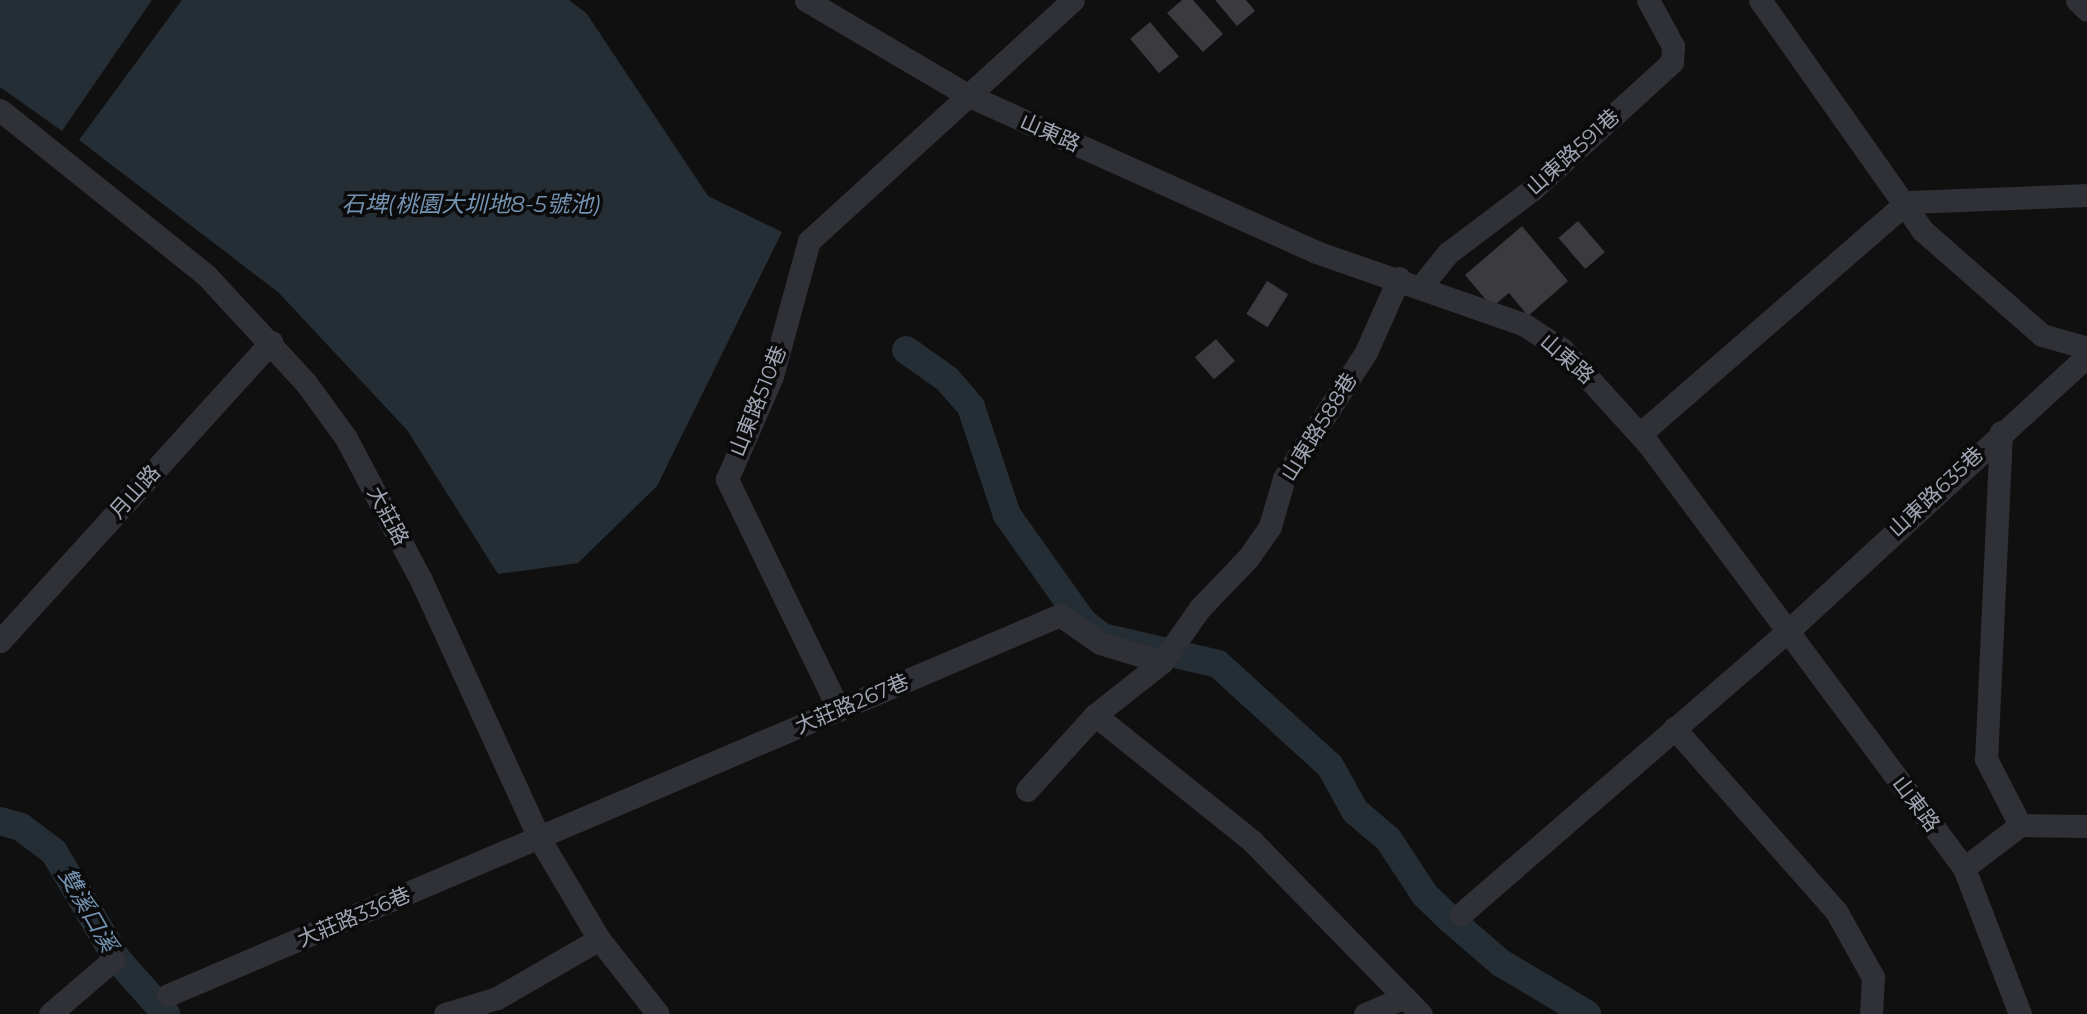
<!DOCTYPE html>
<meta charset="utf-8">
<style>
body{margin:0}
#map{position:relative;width:2087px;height:1014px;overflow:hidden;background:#101011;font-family:Montserrat,"Noto Sans TC",sans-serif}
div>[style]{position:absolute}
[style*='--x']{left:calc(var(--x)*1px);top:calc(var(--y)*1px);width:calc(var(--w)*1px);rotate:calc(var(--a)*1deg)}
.water>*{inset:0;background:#262e35}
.river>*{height:28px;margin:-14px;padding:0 14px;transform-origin:14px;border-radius:14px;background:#262e35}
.building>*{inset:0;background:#3a3a3f;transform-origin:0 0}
.minor>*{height:23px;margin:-11.5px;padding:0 11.5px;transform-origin:11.5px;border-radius:11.5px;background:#303136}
span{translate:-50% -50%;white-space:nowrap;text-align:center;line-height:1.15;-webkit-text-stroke:7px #0b0b0c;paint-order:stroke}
.street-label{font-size:21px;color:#a0a5b3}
.water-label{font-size:23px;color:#7493b1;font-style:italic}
</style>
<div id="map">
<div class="water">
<div style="clip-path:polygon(0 0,152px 0,62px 131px,0 87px)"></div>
<div style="clip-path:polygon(182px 0,569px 0,587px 14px,708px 196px,782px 232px,657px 486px,578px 563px,498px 574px,407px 430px,278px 292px,79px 140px)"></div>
</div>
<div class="river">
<div style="--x:906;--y:350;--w:50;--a:35.3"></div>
<div style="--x:947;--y:379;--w:37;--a:49"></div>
<div style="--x:971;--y:407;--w:114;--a:71.6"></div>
<div style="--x:1007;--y:515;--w:131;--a:54.6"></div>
<div style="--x:1083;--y:622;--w:24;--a:38"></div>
<div style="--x:1102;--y:637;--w:119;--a:13.1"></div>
<div style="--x:1218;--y:664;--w:151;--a:42.3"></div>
<div style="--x:1330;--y:766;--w:51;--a:60.9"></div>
<div style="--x:1355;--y:811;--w:43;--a:40.3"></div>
<div style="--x:1388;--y:839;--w:67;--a:56.5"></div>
<div style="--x:1425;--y:895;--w:36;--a:44"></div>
<div style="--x:1451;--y:920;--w:66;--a:40.7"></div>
<div style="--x:1501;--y:963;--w:100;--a:30.7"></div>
<div style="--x:0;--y:821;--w:22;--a:16"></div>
<div style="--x:21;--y:827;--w:41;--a:37.1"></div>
<div style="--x:54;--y:852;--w:124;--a:59.5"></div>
<div style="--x:117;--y:959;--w:74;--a:48.3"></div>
</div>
<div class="building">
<div style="clip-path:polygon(1182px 0,1193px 0,1223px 34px,1203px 52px,1167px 13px)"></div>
<div style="clip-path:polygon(1215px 0,1246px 0,1255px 11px,1237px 26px)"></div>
<div style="left:1150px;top:22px;width:45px;height:26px;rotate:50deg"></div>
<div style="left:1578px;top:221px;width:41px;height:26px;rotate:49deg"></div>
<div style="clip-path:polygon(1522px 226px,1568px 281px,1528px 316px,1509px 293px,1492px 307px,1465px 275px)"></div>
<div style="left:1267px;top:281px;width:25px;height:39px;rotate:32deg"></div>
<div style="left:1216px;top:339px;width:29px;height:28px;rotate:49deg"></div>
</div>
<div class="minor">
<div style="--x:806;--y:0;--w:187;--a:30.5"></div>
<div style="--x:967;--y:95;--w:383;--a:24.2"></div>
<div style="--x:1316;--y:252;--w:219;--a:19.2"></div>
<div style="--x:1523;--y:324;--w:46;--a:32.7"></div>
<div style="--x:1562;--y:349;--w:130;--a:47.8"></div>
<div style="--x:1649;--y:445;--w:527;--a:53.33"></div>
<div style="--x:1964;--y:868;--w:156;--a:69"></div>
<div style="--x:1760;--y:0;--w:281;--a:54.8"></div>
<div style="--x:1922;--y:230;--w:159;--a:41.2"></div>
<div style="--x:2042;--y:335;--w:47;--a:16.1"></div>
<div style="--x:2077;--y:0;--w:14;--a:45"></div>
<div style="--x:0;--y:110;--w:264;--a:38.7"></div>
<div style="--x:206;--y:275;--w:147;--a:47.2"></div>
<div style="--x:306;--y:383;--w:68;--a:54"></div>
<div style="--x:346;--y:438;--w:161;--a:62.2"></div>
<div style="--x:421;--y:580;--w:284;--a:65.4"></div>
<div style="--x:539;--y:838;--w:117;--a:59.3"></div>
<div style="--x:599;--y:939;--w:95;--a:51.8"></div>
<div style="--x:1422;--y:285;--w:41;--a:-50.9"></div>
<div style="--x:1448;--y:253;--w:106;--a:-37"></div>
<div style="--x:1533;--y:189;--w:188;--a:-42.4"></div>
<div style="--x:1672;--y:62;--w:16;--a:-86"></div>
<div style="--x:1673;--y:46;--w:52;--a:-118.5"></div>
<div style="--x:2001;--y:432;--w:327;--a:92.6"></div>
<div style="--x:1986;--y:759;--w:74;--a:62.7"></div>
<div style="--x:1640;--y:434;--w:354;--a:-41"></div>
<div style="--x:1907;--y:202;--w:180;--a:-2.2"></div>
<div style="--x:0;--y:641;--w:404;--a:-47.8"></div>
<div style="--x:839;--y:710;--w:257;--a:-115.9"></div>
<div style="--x:727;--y:479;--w:112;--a:-66.4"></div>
<div style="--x:772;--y:376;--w:140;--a:-74.7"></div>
<div style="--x:809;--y:241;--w:357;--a:-42.4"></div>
<div style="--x:1095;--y:715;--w:201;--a:38.7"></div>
<div style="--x:1252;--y:841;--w:242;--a:45.7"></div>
<div style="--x:1674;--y:728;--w:244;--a:48.5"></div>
<div style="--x:1836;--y:911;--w:76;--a:60.7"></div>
<div style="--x:1873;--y:977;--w:37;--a:93"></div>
<div style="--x:1027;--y:790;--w:101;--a:-47.8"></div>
<div style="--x:1095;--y:715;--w:85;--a:-38.3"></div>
<div style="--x:1162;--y:662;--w:66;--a:-54.9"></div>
<div style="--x:1200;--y:608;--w:69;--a:-46.2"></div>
<div style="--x:1248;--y:558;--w:39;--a:-55"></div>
<div style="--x:1270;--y:526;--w:50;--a:-73.7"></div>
<div style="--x:1284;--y:478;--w:150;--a:-56.9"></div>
<div style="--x:1366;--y:352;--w:81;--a:-66"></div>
<div style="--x:1964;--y:868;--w:71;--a:-37.5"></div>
<div style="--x:2020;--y:825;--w:67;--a:0.9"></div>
<div style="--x:1461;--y:914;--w:432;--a:-40.9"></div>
<div style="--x:1788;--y:631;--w:406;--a:-42.6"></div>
<div style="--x:168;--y:995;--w:970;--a:-23.07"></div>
<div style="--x:1060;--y:615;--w:49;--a:35"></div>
<div style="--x:1100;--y:643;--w:65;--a:17"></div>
<div style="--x:50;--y:1014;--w:84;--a:-40.7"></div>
<div style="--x:445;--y:1014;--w:54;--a:-17.1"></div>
<div style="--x:497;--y:998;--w:118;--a:-30"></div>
<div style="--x:1365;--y:1014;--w:43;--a:-23"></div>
</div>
<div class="street-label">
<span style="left:1050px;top:133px;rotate:24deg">山東路</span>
<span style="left:1573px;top:152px;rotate:-42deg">山東路591巷</span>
<span style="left:1567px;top:359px;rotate:41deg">山東路</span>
<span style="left:758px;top:401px;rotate:-68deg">山東路510巷</span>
<span style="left:1319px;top:427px;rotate:-58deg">山東路588巷</span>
<span style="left:135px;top:492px;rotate:-48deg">月山路</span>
<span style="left:1936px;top:492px;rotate:-43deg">山東路635巷</span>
<span style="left:388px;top:516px;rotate:62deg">大莊路</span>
<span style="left:852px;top:704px;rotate:-23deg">大莊路267巷</span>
<span style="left:1916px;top:804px;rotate:53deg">山東路</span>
<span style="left:354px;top:917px;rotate:-23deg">大莊路336巷</span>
</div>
<div class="water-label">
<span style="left:471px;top:204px">石埤(桃園大圳地8-5號池)</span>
<span style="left:88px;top:910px;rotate:60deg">雙溪口溪</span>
</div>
</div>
